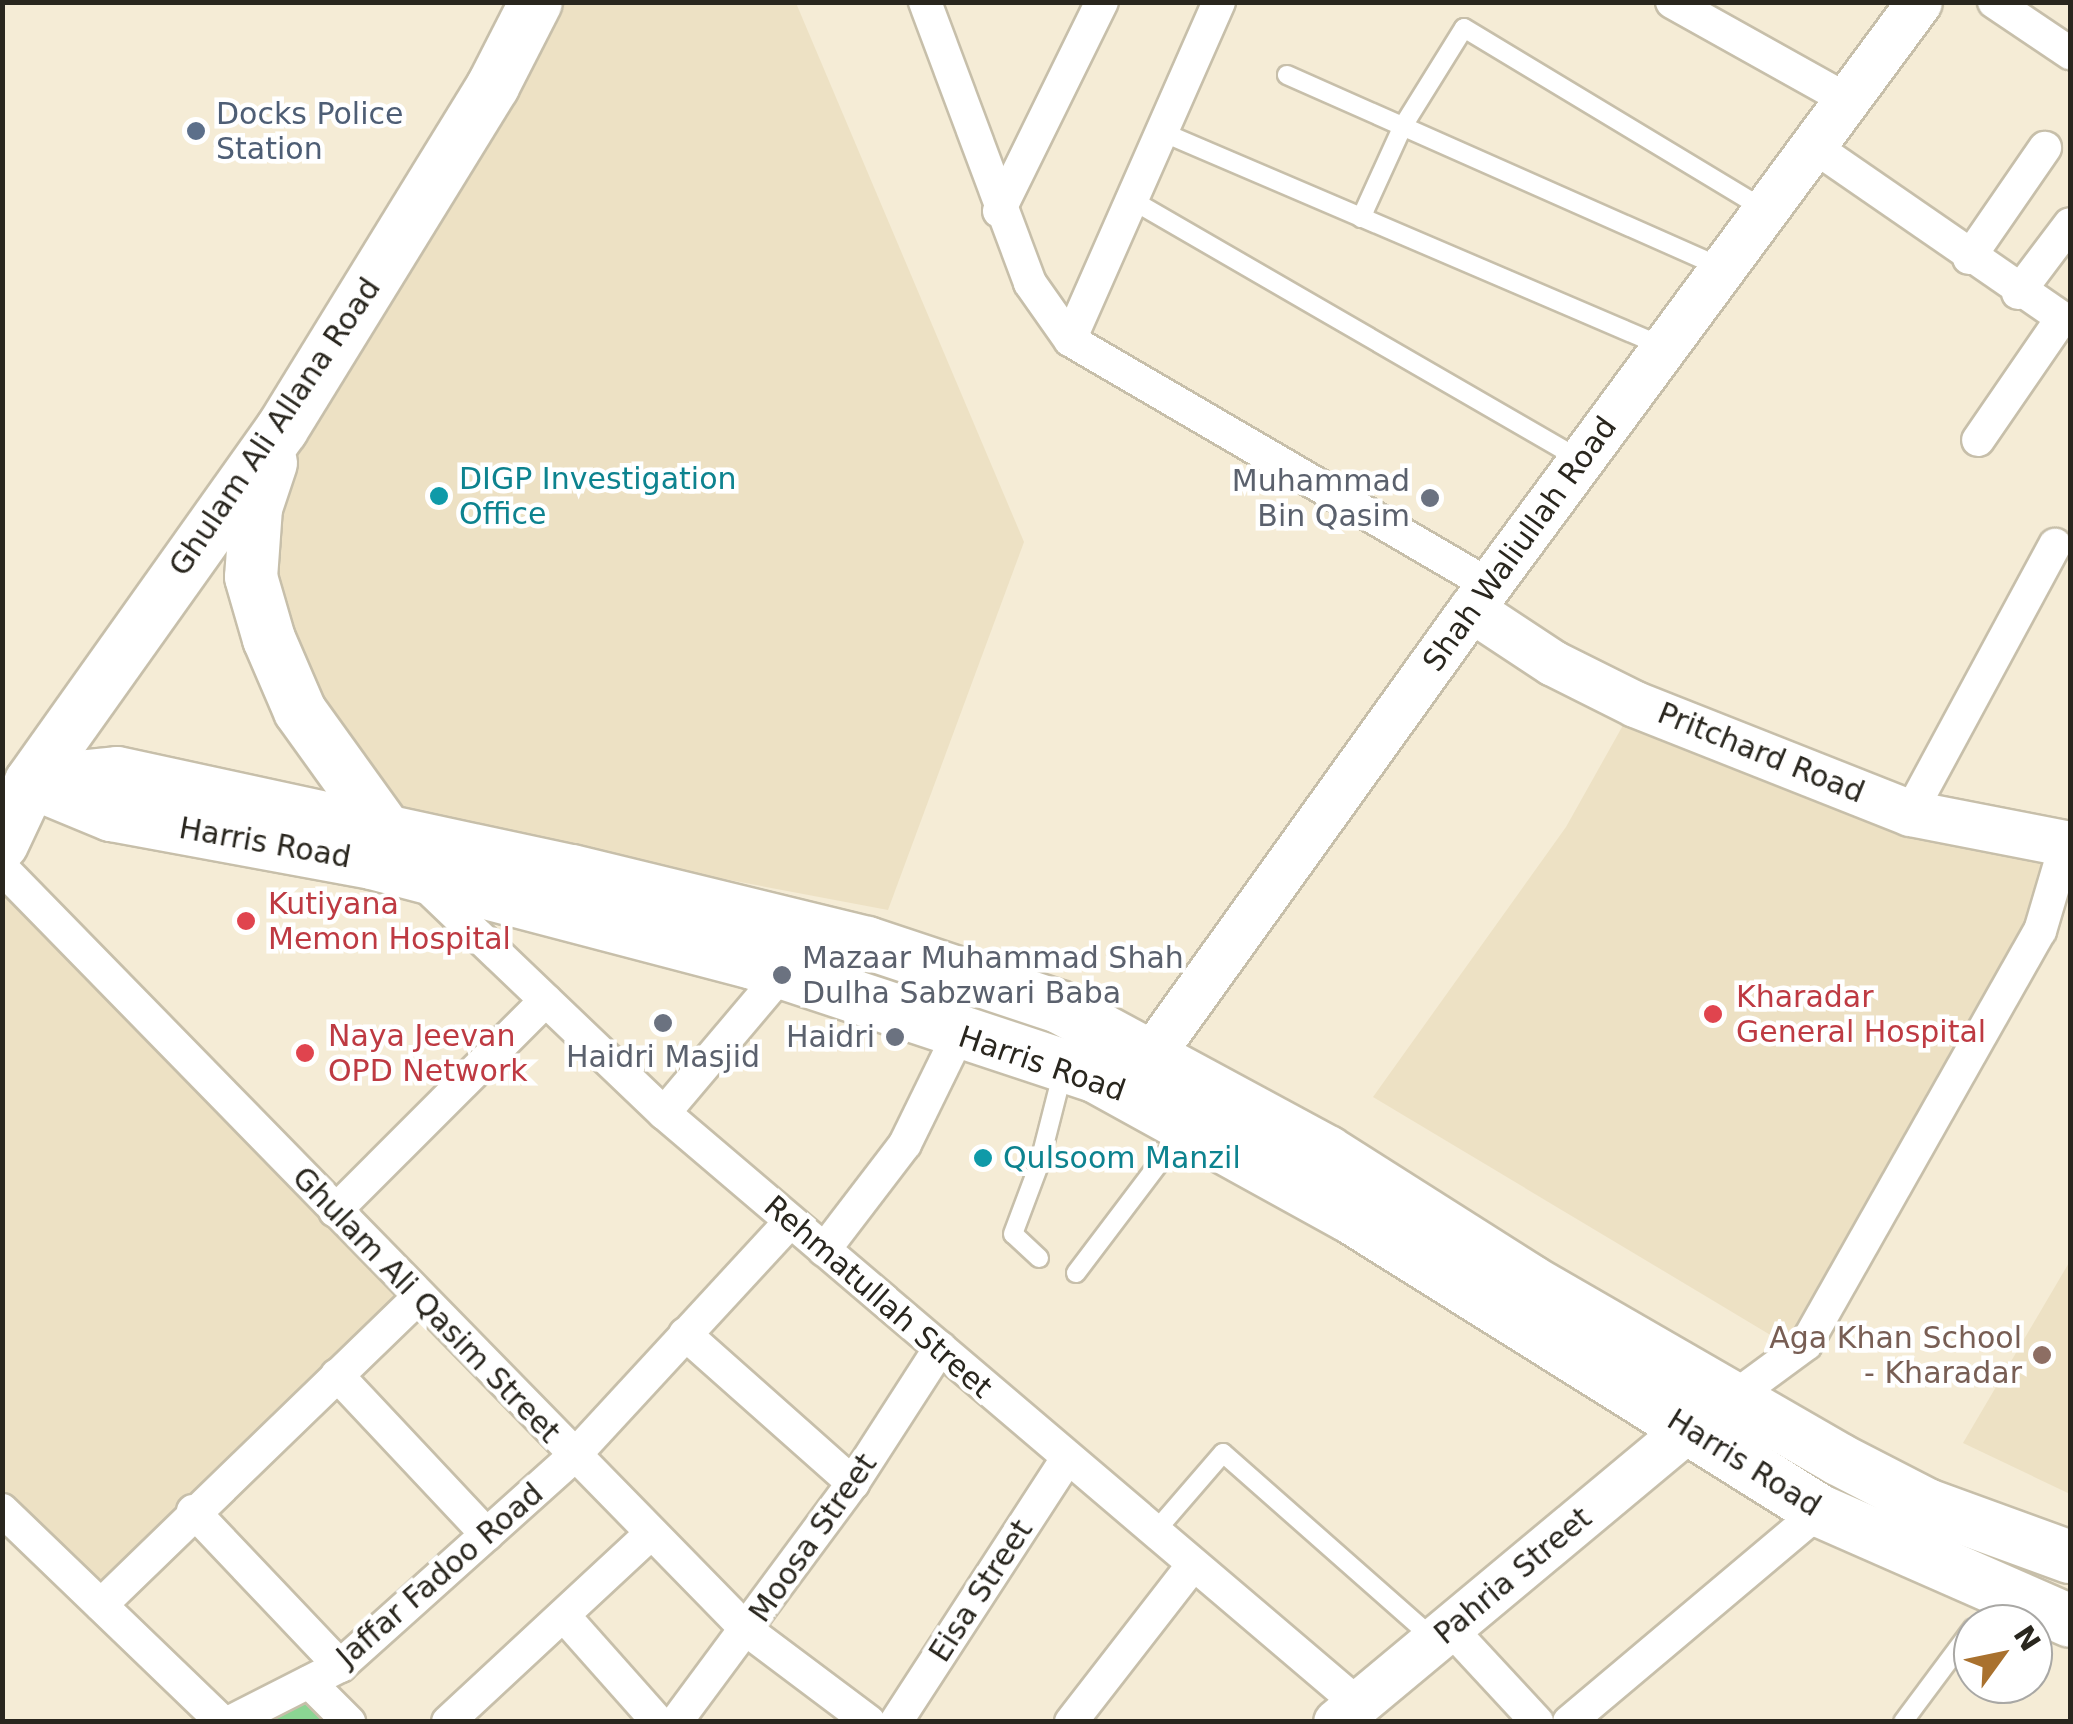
<!DOCTYPE html>
<html>
<head>
<meta charset="utf-8">
<style>
  body { margin:0 }
  #map { position:relative; width:2073px; height:1724px; overflow:hidden; background:#f5ecd6; font-family:"DejaVu Sans",sans-serif }
  div>[style] { position:absolute }
  .built>* { inset:0; background:#ede1c4 }
  .green>* { inset:0; background:#8bd593 }
  .roads { filter:drop-shadow(2px 0 #c7bfaa) drop-shadow(-2px 0 #c7bfaa) drop-shadow(0 2px #c7bfaa) drop-shadow(0 -2px #c7bfaa) }
  .lane>* { height:18px; margin:-9px; padding:0 9px; transform-origin:9px; border-radius:9px; background:#fff }
  .street>* { height:32px; margin:-16px; padding:0 16px; transform-origin:16px; border-radius:16px; background:#fff }
  .secondary>* { height:45px; margin:-22.5px; padding:0 22.5px; transform-origin:22.5px; border-radius:22.5px; background:#fff }
  .primary>* { height:52px; margin:-26px; padding:0 26px; transform-origin:26px; border-radius:26px; background:#fff }
  .dots>* { width:28px; height:28px; translate:-50% -50%; box-sizing:border-box; border:5px solid #fff; border-radius:50% }
  span { translate:-50% -50%; white-space:nowrap; text-align:center; line-height:1.15; -webkit-text-stroke:9px #fff; paint-order:stroke }
  .service-label { font-size:30px; color:#4e5e75 }
  .left { translate:0 -50%; text-align:left }
  .street-label { font-size:30px; color:#29261e }
  .culture-label { font-size:30px; color:#0d838f }
  .worship-label { font-size:30px; color:#5b616d }
  .right { translate:-100% -50%; text-align:right }
  .health-label { font-size:30px; color:#be3a42 }
  .education-label { font-size:30px; color:#785e54 }
  .frame { position:absolute; inset:0; border:5px solid #29261e; pointer-events:none }
  .north { position:absolute; left:1953px; top:1604px; width:100px; height:100px; box-sizing:border-box; background:#fff; border:2px solid #a9a8a5; border-radius:50%; rotate:57deg; font-size:28px; font-weight:700; line-height:40px; text-align:center; color:#29261e }
  .north::after { content:''; display:block; margin:auto; width:35px; height:45px; background:#a9712e; clip-path:polygon(50% 0,100% 100%,50% 72%,0 100%) }
</style>
</head>
<body>
<div id="map">
  <div class="built">
    <div style="clip-path:polygon(536px 3px,796px 3px,1024px 542px,888px 910px,391px 816px,300px 711px,256px 508px)"></div>
    <div style="clip-path:polygon(1631px 711px,2066px 843px,2040px 931px,1799px 1352px,1373px 1097px,1566px 827px)"></div>
    <div style="clip-path:polygon(2px 868px,419px 1297px,98px 1602px,3px 1509px)"></div>
    <div style="clip-path:polygon(2070px 1261px,2070px 1494px,1963px 1443px)"></div>
  </div>
  <div class="green">
    <div style="clip-path:polygon(320px 1677px,361px 1722px,230px 1722px)"></div>
  </div>
  <div class="roads">
    <div class="lane">
      <div style="left:1287px;top:75px;width:474px;rotate:23.9deg"></div>
      <div style="left:1162px;top:132px;width:544px;rotate:23.17deg"></div>
      <div style="left:1132px;top:200px;width:519px;rotate:30.07deg"></div>
      <div style="left:1361px;top:218px;width:101px;rotate:-65.5deg"></div>
      <div style="left:1403px;top:126px;width:115px;rotate:-58.1deg"></div>
      <div style="left:1464px;top:28px;width:353px;rotate:31.1deg"></div>
      <div style="left:1039px;top:1258px;width:35px;rotate:-137deg"></div>
      <div style="left:1013px;top:1234px;width:74px;rotate:-69.4deg"></div>
      <div style="left:1039px;top:1165px;width:97px;rotate:-75.7deg"></div>
      <div style="left:1076px;top:1273px;width:179px;rotate:-52.9deg"></div>
      <div style="left:1153px;top:1534px;width:107px;rotate:-49.2deg"></div>
      <div style="left:1223px;top:1453px;width:283px;rotate:41.4deg"></div>
      <div style="left:1903px;top:1722px;width:117px;rotate:-53.3deg"></div>
    </div>
    <div class="street">
      <div style="left:925px;top:2px;width:300px;rotate:69.5deg"></div>
      <div style="left:1030px;top:283px;width:70px;rotate:54.9deg"></div>
      <div style="left:1219px;top:2px;width:369px;rotate:113.8deg"></div>
      <div style="left:1070px;top:340px;width:485px;rotate:30.3deg"></div>
      <div style="left:1672px;top:2px;width:201px;rotate:29.2deg"></div>
      <div style="left:1994px;top:2px;width:92px;rotate:33.9deg"></div>
      <div style="left:1813px;top:146px;width:303px;rotate:34.6deg"></div>
      <div style="left:2062px;top:318px;width:148px;rotate:124.5deg"></div>
      <div style="left:999px;top:211px;width:233px;rotate:-63.8deg"></div>
      <div style="left:1969px;top:258px;width:134px;rotate:-55.4deg"></div>
      <div style="left:2018px;top:293px;width:86px;rotate:-53deg"></div>
      <div style="left:1910px;top:813px;width:305px;rotate:-61.6deg"></div>
      <div style="left:2px;top:868px;width:1067px;rotate:45.65deg"></div>
      <div style="left:748px;top:1631px;width:151px;rotate:36.9deg"></div>
      <div style="left:422px;top:882px;width:335px;rotate:43.7deg"></div>
      <div style="left:664px;top:1113px;width:910px;rotate:40.41deg"></div>
      <div style="left:664px;top:1113px;width:185px;rotate:-49.8deg"></div>
      <div style="left:335px;top:1211px;width:298px;rotate:-45deg"></div>
      <div style="left:824px;top:1250px;width:133px;rotate:-52.6deg"></div>
      <div style="left:905px;top:1144px;width:120px;rotate:-63.9deg"></div>
      <div style="left:685px;top:1334px;width:225px;rotate:41.6deg"></div>
      <div style="left:337px;top:1375px;width:219px;rotate:46.8deg"></div>
      <div style="left:1722px;top:1406px;width:104px;rotate:-36.4deg"></div>
      <div style="left:1806px;top:1344px;width:475px;rotate:-60.5deg"></div>
      <div style="left:2040px;top:931px;width:92px;rotate:-73.5deg"></div>
      <div style="left:2px;top:1510px;width:306px;rotate:43.9deg"></div>
      <div style="left:193px;top:1511px;width:214px;rotate:46.5deg"></div>
      <div style="left:101px;top:1605px;width:443px;rotate:-44.1deg"></div>
      <div style="left:564px;top:1616px;width:142px;rotate:48.4deg"></div>
      <div style="left:1451px;top:1629px;width:127px;rotate:47.2deg"></div>
      <div style="left:309px;top:1682px;width:57px;rotate:45deg"></div>
      <div style="left:230px;top:1722px;width:123px;rotate:-27deg"></div>
      <div style="left:340px;top:1666px;width:313px;rotate:-41.9deg"></div>
      <div style="left:573px;top:1457px;width:320px;rotate:-47.3deg"></div>
      <div style="left:448px;top:1722px;width:276px;rotate:-42.9deg"></div>
      <div style="left:676px;top:1722px;width:297px;rotate:-53.5deg"></div>
      <div style="left:853px;top:1483px;width:161px;rotate:-57.2deg"></div>
      <div style="left:896px;top:1722px;width:312px;rotate:-57deg"></div>
      <div style="left:1071px;top:1722px;width:197px;rotate:-52.2deg"></div>
      <div style="left:1569px;top:1722px;width:328px;rotate:-40.1deg"></div>
    </div>
    <div class="secondary">
      <div style="left:1471px;top:609px;width:98px;rotate:33.4deg"></div>
      <div style="left:1553px;top:663px;width:92px;rotate:26.6deg"></div>
      <div style="left:1635px;top:704px;width:296px;rotate:21.6deg"></div>
      <div style="left:1910px;top:813px;width:163px;rotate:11deg"></div>
      <div style="left:1131px;top:1083px;width:583px;rotate:-54.35deg"></div>
      <div style="left:1471px;top:609px;width:754px;rotate:-53.57deg"></div>
      <div style="left:1336px;top:1722px;width:458px;rotate:-39.8deg"></div>
    </div>
    <div class="primary">
      <div style="left:271px;top:463px;width:47px;rotate:108.4deg"></div>
      <div style="left:256px;top:508px;width:69px;rotate:94.1deg"></div>
      <div style="left:251px;top:577px;width:65px;rotate:73.8deg"></div>
      <div style="left:269px;top:639px;width:78px;rotate:66.7deg"></div>
      <div style="left:300px;top:711px;width:149px;rotate:54.3deg"></div>
      <div style="left:37px;top:781px;width:80px;rotate:-5.7deg"></div>
      <div style="left:117px;top:773px;width:465px;rotate:12.2deg"></div>
      <div style="left:572px;top:871px;width:304px;rotate:13.7deg"></div>
      <div style="left:867px;top:943px;width:202px;rotate:18.4deg"></div>
      <div style="left:1059px;top:1007px;width:305px;rotate:28.4deg"></div>
      <div style="left:1327px;top:1152px;width:241px;rotate:32.4deg"></div>
      <div style="left:1530px;top:1281px;width:356px;rotate:30deg"></div>
      <div style="left:1838px;top:1459px;width:100px;rotate:27.3deg"></div>
      <div style="left:1927px;top:1505px;width:152px;rotate:20deg"></div>
      <div style="left:31px;top:782px;width:87px;rotate:22.4deg"></div>
      <div style="left:111px;top:815px;width:265px;rotate:10.4deg"></div>
      <div style="left:372px;top:863px;width:394px;rotate:14.7deg"></div>
      <div style="left:753px;top:963px;width:360px;rotate:18.3deg"></div>
      <div style="left:1095px;top:1076px;width:290px;rotate:28.9deg"></div>
      <div style="left:1349px;top:1216px;width:556px;rotate:32.06deg"></div>
      <div style="left:1820px;top:1511px;width:273px;rotate:23.7deg"></div>
      <div style="left:2px;top:844px;width:68px;rotate:-64.9deg"></div>
      <div style="left:31px;top:782px;width:433px;rotate:-54.6deg"></div>
      <div style="left:282px;top:429px;width:403px;rotate:-58.4deg"></div>
      <div style="left:493px;top:86px;width:94px;rotate:-62.9deg"></div>
    </div>
  </div>
  <div class="dots">
    <div style="left:196px;top:131px;background:#5c6f8a"></div>
    <div style="left:439px;top:496px;background:#0f9aa8"></div>
    <div style="left:1430px;top:498px;background:#6b7280"></div>
    <div style="left:246px;top:921px;background:#e0444e"></div>
    <div style="left:782px;top:975px;background:#6b7280"></div>
    <div style="left:1713px;top:1014px;background:#e0444e"></div>
    <div style="left:663px;top:1023px;background:#6b7280"></div>
    <div style="left:895px;top:1037px;background:#6b7280"></div>
    <div style="left:305px;top:1053px;background:#e0444e"></div>
    <div style="left:983px;top:1158px;background:#0f9aa8"></div>
    <div style="left:2042px;top:1355px;background:#8d6e63"></div>
  </div>
  <div class="service-label">
    <span class="left" style="left:216px;top:131px">Docks Police<br>Station</span>
  </div>
  <div class="street-label">
    <span style="left:275px;top:427px;rotate:-56deg">Ghulam Ali Allana Road</span>
    <span style="left:1520px;top:544px;rotate:-54deg">Shah Waliullah Road</span>
    <span style="left:1761px;top:753px;rotate:22deg">Pritchard Road</span>
    <span style="left:265px;top:843px;rotate:10deg">Harris Road</span>
    <span style="left:1042px;top:1064px;rotate:19deg">Harris Road</span>
    <span style="left:878px;top:1297px;rotate:41deg">Rehmatullah Street</span>
    <span style="left:426px;top:1305px;rotate:46deg">Ghulam Ali Qasim Street</span>
    <span style="left:1744px;top:1463px;rotate:32deg">Harris Road</span>
    <span style="left:813px;top:1538px;rotate:-55deg">Moosa Street</span>
    <span style="left:440px;top:1575px;rotate:-41deg">Jaffar Fadoo Road</span>
    <span style="left:1513px;top:1576px;rotate:-40deg">Pahria Street</span>
    <span style="left:981px;top:1591px;rotate:-57deg">Eisa Street</span>
  </div>
  <div class="culture-label">
    <span class="left" style="left:459px;top:496px">DIGP Investigation<br>Office</span>
    <span class="left" style="left:1003px;top:1158px">Qulsoom Manzil</span>
  </div>
  <div class="worship-label">
    <span class="right" style="left:1410px;top:498px">Muhammad<br>Bin Qasim</span>
    <span class="left" style="left:802px;top:975px">Mazaar Muhammad Shah<br>Dulha Sabzwari Baba</span>
    <span class="right" style="left:875px;top:1037px">Haidri</span>
    <span style="left:663px;top:1057px">Haidri Masjid</span>
  </div>
  <div class="health-label">
    <span class="left" style="left:268px;top:921px">Kutiyana<br>Memon Hospital</span>
    <span class="left" style="left:1736px;top:1014px">Kharadar<br>General Hospital</span>
    <span class="left" style="left:328px;top:1053px">Naya Jeevan<br>OPD Network</span>
  </div>
  <div class="education-label">
    <span class="right" style="left:2022px;top:1355px">Aga Khan School<br>- Kharadar</span>
  </div>
  <div class="frame"></div>
  <div class="north">N</div>
</div>
</body>
</html>
